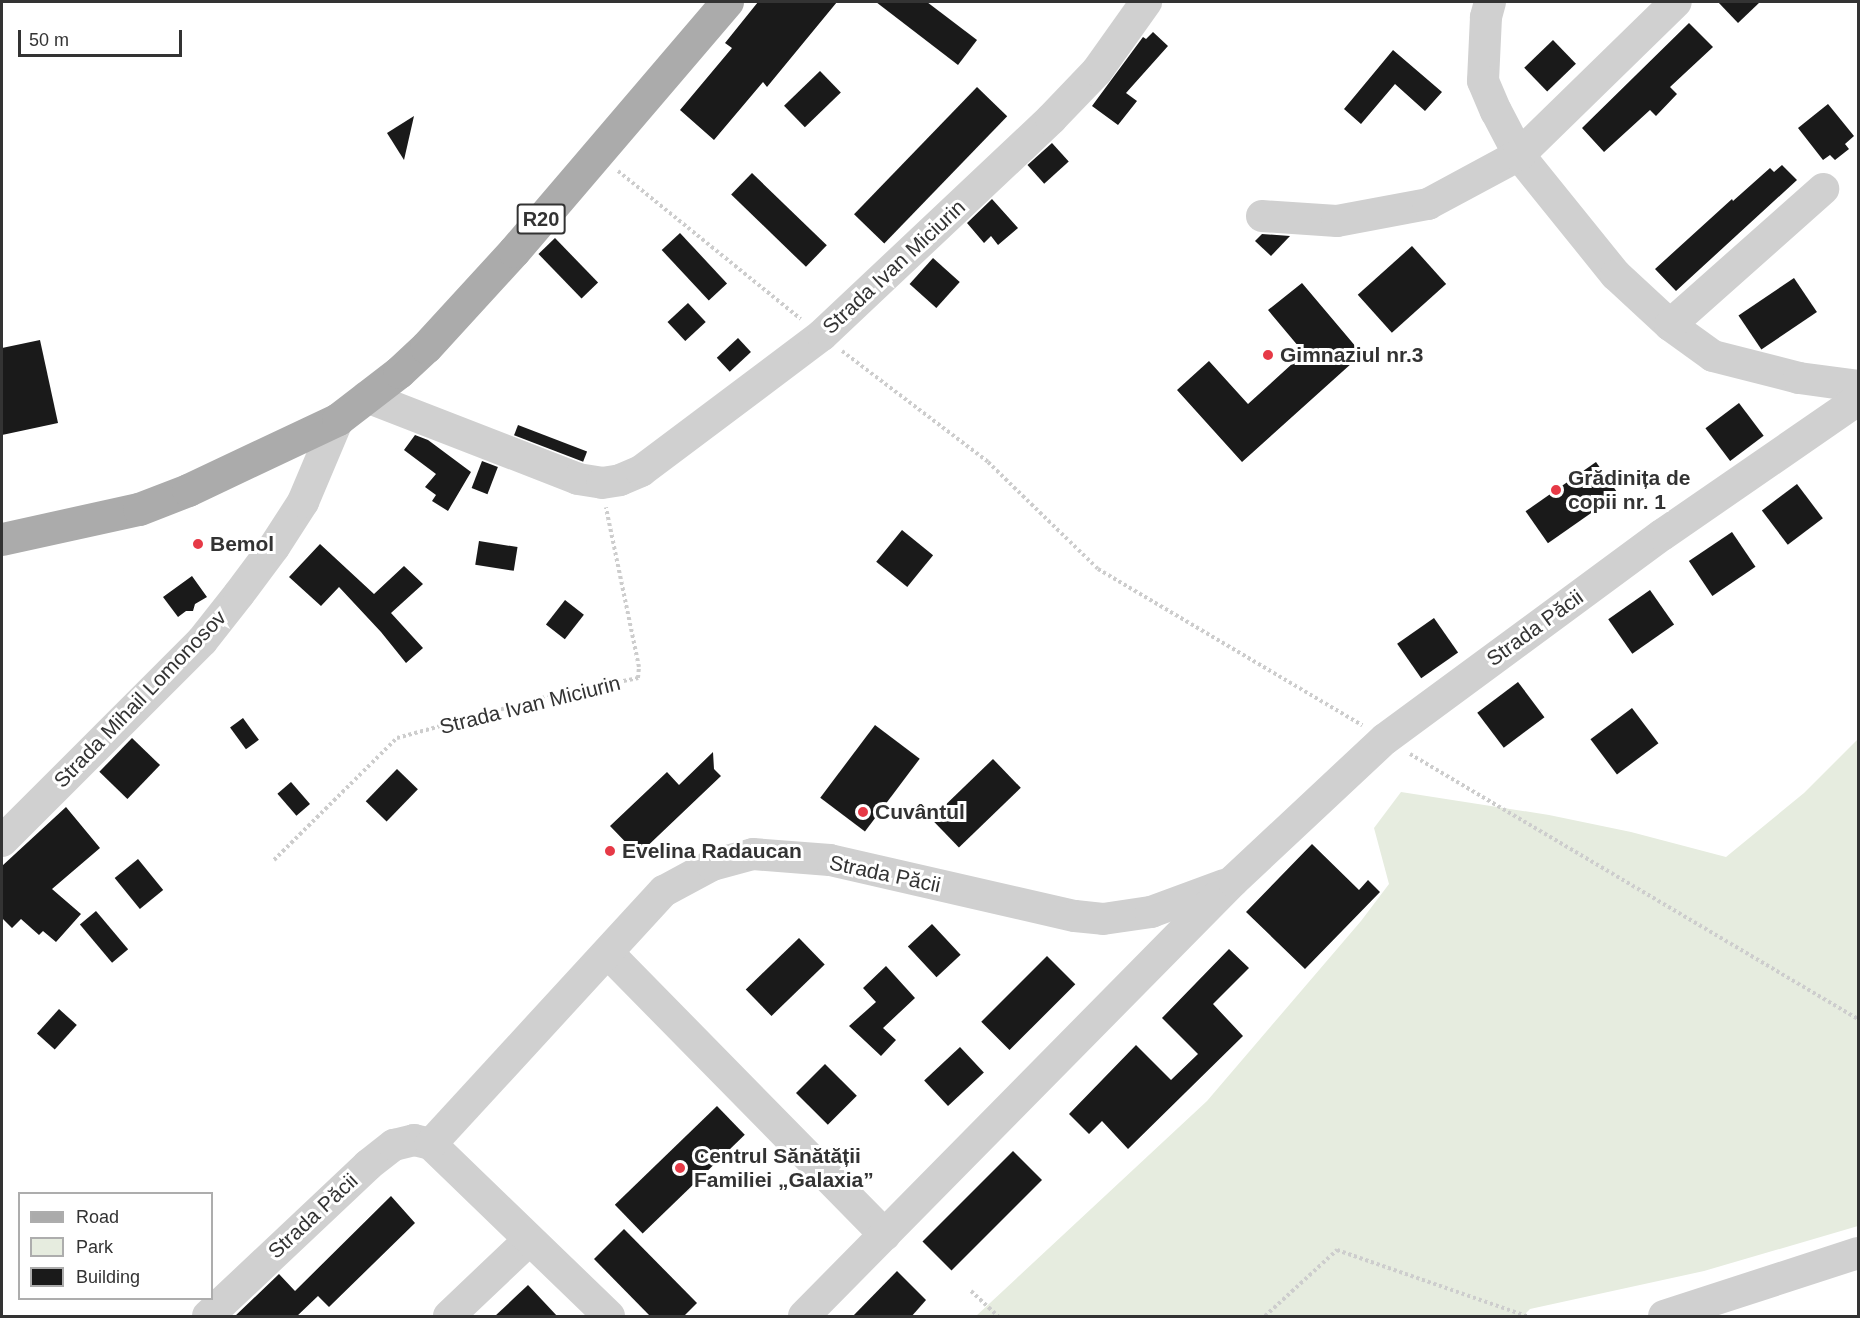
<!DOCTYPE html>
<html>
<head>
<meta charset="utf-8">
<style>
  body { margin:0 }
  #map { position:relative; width:1860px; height:1318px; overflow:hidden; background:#fff; font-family:Arial,sans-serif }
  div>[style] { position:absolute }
  .green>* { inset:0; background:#e6ecdf }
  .building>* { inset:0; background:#1a1a1a; transform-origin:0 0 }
  .path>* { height:4px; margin-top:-2px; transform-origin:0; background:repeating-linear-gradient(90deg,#cdcdcd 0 3px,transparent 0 6px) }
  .minor>* { height:32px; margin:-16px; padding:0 16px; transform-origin:16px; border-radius:16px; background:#d0d0d0 }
  .major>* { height:33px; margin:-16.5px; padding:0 16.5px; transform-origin:16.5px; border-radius:16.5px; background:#ababab }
  .dots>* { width:16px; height:16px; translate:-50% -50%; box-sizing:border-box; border:3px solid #fff; border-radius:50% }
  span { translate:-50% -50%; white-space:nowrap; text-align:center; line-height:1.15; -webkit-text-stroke:6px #fff; paint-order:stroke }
  .shield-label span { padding:2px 4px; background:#fff; border:2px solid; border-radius:4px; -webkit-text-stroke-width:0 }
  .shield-label { font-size:20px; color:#333; font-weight:700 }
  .street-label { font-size:21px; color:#333 }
  .poi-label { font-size:21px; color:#333; font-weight:700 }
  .left { translate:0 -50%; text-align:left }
  .frame { position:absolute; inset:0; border:3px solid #333; pointer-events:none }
  .legend { position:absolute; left:18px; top:1192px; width:195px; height:108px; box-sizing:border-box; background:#fff; border:2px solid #adadad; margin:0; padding:8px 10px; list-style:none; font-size:18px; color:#333 }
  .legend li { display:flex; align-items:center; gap:12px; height:30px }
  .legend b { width:30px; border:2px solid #adadad }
  .scale { position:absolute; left:18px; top:30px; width:164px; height:27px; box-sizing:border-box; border:3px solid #333; border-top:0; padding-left:8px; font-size:18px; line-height:21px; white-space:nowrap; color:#333; -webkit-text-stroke:4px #fff; paint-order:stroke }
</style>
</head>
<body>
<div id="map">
  <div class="green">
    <div style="clip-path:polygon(1858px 739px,1858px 1226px,1704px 1271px,1530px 1309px,1523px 1316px,976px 1316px,1207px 1101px,1361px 921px,1389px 884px,1374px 828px,1401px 792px,1549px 815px,1631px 832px,1726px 857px,1804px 793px)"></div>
  </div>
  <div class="building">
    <div style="clip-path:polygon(758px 2px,837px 2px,767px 87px,763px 82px,714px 140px,680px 110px,732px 48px,725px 43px)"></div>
    <div style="clip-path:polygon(876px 2px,927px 2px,977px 40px,958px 65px)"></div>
    <div style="clip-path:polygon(1718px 2px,1760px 2px,1738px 23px)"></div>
    <div style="clip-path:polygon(1689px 23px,1713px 47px,1670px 87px,1677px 94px,1656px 116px,1650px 110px,1604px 152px,1582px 128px)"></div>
    <div style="clip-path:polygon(1153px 32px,1168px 46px,1126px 93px,1137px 101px,1118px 125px,1092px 106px,1143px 37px,1146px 39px)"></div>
    <div style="left:1553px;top:40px;width:33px;height:40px;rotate:46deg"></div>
    <div style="clip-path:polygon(1393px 50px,1442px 92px,1425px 111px,1395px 84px,1361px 124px,1344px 109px)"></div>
    <div style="left:820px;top:71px;width:30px;height:50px;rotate:46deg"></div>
    <div style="left:977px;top:87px;width:42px;height:177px;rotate:44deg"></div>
    <div style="clip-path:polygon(1828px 104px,1854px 136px,1845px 144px,1849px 149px,1835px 160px,1830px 155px,1823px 160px,1798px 128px)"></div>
    <div style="clip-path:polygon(414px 116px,404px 160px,387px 133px)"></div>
    <div style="left:1052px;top:143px;width:25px;height:33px;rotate:48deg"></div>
    <div style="clip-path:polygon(1782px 165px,1797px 180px,1676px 291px,1655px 269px,1732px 199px,1733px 201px,1770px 168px,1774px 172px)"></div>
    <div style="left:752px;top:173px;width:104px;height:30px;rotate:44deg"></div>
    <div style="clip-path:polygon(992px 199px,1018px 228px,998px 245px,991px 236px,984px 243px,967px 223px)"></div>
    <div style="left:680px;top:233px;width:69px;height:25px;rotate:47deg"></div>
    <div style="clip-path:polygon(1262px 234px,1290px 236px,1271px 256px,1255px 241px)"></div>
    <div style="left:555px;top:238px;width:62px;height:23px;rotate:46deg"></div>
    <div style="left:1412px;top:246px;width:51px;height:73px;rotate:48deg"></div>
    <div style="left:933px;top:258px;width:36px;height:35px;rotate:42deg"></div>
    <div style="left:1794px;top:278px;width:41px;height:67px;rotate:56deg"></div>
    <div style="clip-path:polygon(1302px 283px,1362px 354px,1242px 462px,1177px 390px,1209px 361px,1248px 404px,1304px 353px,1268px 310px)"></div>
    <div style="left:688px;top:303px;width:26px;height:28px;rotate:47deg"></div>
    <div style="left:738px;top:338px;width:19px;height:29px;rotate:47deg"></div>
    <div style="clip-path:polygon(40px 340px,58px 423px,2px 435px,2px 348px)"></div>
    <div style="left:1739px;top:403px;width:41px;height:42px;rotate:53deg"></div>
    <div style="left:518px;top:425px;width:74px;height:11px;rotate:21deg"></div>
    <div style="clip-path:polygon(415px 435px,428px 440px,471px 472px,448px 511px,432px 501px,436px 495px,425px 487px,436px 474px,404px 450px)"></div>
    <div style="left:482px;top:461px;width:17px;height:29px;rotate:21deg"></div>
    <div style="left:1596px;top:462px;width:39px;height:86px;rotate:55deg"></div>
    <div style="left:1797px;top:484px;width:43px;height:44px;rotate:53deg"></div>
    <div style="left:902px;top:530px;width:40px;height:41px;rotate:39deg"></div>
    <div style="left:1732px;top:532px;width:42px;height:52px;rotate:56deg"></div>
    <div style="left:479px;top:541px;width:39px;height:24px;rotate:9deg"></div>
    <div style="clip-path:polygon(320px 544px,374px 594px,404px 566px,423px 584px,391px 613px,423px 648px,406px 663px,381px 632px,339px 587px,321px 606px,289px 577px)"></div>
    <div style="clip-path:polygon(192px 576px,207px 597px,195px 604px,193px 611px,186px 611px,178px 617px,163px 597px)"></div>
    <div style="left:1650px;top:590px;width:42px;height:51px;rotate:55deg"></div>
    <div style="left:565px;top:600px;width:24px;height:31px;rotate:38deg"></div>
    <div style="left:1434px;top:618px;width:42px;height:45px;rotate:55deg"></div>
    <div style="left:1518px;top:682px;width:44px;height:51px;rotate:53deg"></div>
    <div style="left:1632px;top:708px;width:44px;height:52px;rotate:53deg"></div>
    <div style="left:243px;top:718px;width:27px;height:16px;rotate:54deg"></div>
    <div style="left:875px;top:725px;width:56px;height:91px;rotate:37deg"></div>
    <div style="left:132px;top:738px;width:39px;height:47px;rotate:44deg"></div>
    <div style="clip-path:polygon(713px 752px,714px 769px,721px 776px,638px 855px,610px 826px,667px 772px,679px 785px)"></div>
    <div style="left:993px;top:759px;width:40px;height:86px;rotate:46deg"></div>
    <div style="left:397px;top:769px;width:29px;height:45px;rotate:44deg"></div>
    <div style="left:291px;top:782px;width:29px;height:18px;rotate:49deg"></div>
    <div style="clip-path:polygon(66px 807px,100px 848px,52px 889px,81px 914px,56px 942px,43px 931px,39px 935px,21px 919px,12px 928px,2px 918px,2px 866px)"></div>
    <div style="clip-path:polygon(1312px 844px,1359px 890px,1368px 880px,1380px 892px,1305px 969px,1246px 912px)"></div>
    <div style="left:138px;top:859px;width:40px;height:30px;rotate:51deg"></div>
    <div style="left:96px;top:911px;width:50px;height:21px;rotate:50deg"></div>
    <div style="left:932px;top:924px;width:42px;height:33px;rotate:47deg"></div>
    <div style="left:799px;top:938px;width:37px;height:74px;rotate:46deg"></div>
    <div style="clip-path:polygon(1229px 949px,1249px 968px,1213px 1004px,1243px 1036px,1128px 1149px,1102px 1121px,1089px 1134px,1069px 1114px,1136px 1045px,1171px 1080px,1198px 1054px,1162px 1018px)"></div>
    <div style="left:1047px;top:956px;width:40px;height:93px;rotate:45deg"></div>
    <div style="clip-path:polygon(886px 966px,915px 998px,883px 1028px,896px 1040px,881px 1056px,849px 1026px,876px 1002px,863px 988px)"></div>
    <div style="left:59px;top:1009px;width:24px;height:33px;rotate:42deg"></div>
    <div style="left:960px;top:1047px;width:35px;height:49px;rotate:47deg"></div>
    <div style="left:825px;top:1064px;width:45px;height:41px;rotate:45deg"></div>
    <div style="left:717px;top:1106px;width:40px;height:142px;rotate:46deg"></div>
    <div style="left:1013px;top:1151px;width:41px;height:128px;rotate:45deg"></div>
    <div style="clip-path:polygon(391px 1196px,415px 1223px,329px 1307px,318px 1296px,296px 1317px,234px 1317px,279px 1274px,295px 1291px)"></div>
    <div style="clip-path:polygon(624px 1229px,697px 1303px,683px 1317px,651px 1317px,594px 1259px)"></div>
    <div style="clip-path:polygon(897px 1271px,926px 1300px,911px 1317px,852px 1317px)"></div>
    <div style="clip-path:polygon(528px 1285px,558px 1317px,494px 1317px)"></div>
  </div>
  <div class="path">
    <div style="left:618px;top:171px;width:235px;rotate:39deg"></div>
    <div style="left:842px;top:351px;width:183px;rotate:37.2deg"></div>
    <div style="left:988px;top:462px;width:153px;rotate:44.2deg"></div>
    <div style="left:1098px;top:569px;width:307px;rotate:30.6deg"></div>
    <div style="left:1410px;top:754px;width:521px;rotate:30.61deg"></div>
    <div style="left:274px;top:860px;width:173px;rotate:-44.8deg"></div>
    <div style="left:397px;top:738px;width:162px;rotate:-15.4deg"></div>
    <div style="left:553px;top:695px;width:87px;rotate:-11.3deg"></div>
    <div style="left:638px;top:678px;width:11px;rotate:-85deg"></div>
    <div style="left:639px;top:667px;width:163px;rotate:-101.7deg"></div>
    <div style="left:971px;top:1291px;width:37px;rotate:43deg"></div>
    <div style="left:1265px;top:1316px;width:98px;rotate:-42.5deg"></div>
    <div style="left:1337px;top:1250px;width:201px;rotate:19.2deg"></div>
  </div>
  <div class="minor">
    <div style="left:1490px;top:2px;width:16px;rotate:105deg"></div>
    <div style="left:1486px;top:17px;width:64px;rotate:92.7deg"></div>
    <div style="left:1483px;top:81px;width:33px;rotate:67deg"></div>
    <div style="left:1496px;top:111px;width:50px;rotate:62.4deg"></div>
    <div style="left:1519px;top:155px;width:154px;rotate:51.1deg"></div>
    <div style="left:1616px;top:275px;width:74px;rotate:42.8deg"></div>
    <div style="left:1670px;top:325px;width:53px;rotate:35.8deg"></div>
    <div style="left:1713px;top:356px;width:89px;rotate:14.3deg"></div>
    <div style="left:1799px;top:378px;width:60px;rotate:7.7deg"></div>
    <div style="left:1262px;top:216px;width:75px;rotate:3.8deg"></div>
    <div style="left:1337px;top:221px;width:93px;rotate:-10.6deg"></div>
    <div style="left:1428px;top:204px;width:103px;rotate:-28.3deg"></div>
    <div style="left:1519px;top:155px;width:219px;rotate:-44.3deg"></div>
    <div style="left:1670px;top:325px;width:205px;rotate:-41.6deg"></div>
    <div style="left:367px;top:397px;width:226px;rotate:21.2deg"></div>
    <div style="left:578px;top:479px;width:24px;rotate:9deg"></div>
    <div style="left:602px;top:483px;width:18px;rotate:-9deg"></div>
    <div style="left:620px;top:480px;width:23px;rotate:-23deg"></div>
    <div style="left:641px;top:471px;width:226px;rotate:-36.9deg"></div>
    <div style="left:822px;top:335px;width:315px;rotate:-43.3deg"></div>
    <div style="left:1051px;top:119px;width:66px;rotate:-46.2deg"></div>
    <div style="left:1097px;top:71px;width:85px;rotate:-54.6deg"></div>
    <div style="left:2px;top:841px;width:283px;rotate:-45deg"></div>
    <div style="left:202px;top:641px;width:60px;rotate:-51.8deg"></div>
    <div style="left:239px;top:594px;width:59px;rotate:-53.3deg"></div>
    <div style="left:274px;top:547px;width:54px;rotate:-57.2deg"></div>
    <div style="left:303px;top:502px;width:90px;rotate:-67.1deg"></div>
    <div style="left:608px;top:953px;width:395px;rotate:45.5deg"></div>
    <div style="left:208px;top:1316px;width:220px;rotate:-43.3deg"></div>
    <div style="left:368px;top:1165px;width:33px;rotate:-38deg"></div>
    <div style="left:394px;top:1145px;width:21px;rotate:-14deg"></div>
    <div style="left:414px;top:1140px;width:17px;rotate:13deg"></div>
    <div style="left:449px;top:1316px;width:110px;rotate:-43.5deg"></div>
    <div style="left:609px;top:1316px;width:248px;rotate:-136deg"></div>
    <div style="left:431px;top:1144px;width:344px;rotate:-47.4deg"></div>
    <div style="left:664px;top:891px;width:55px;rotate:-28.4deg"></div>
    <div style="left:712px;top:865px;width:42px;rotate:-15deg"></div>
    <div style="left:753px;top:854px;width:77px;rotate:4.5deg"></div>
    <div style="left:830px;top:860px;width:251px;rotate:12.9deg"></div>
    <div style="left:1075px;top:916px;width:28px;rotate:6deg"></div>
    <div style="left:1103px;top:919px;width:49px;rotate:-8.3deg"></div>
    <div style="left:1151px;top:912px;width:78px;rotate:-20.3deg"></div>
    <div style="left:804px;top:1316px;width:611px;rotate:-45.4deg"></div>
    <div style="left:1233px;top:881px;width:208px;rotate:-43.1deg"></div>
    <div style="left:1385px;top:739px;width:344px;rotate:-36.4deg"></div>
    <div style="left:1662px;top:535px;width:238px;rotate:-34.6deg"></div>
    <div style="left:1664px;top:1316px;width:204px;rotate:-18deg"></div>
  </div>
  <div class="major">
    <div style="left:2px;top:539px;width:140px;rotate:-12.4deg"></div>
    <div style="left:139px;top:509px;width:53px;rotate:-21.2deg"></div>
    <div style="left:188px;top:490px;width:166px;rotate:-25.3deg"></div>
    <div style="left:338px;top:419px;width:77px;rotate:-37.6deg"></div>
    <div style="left:399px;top:372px;width:37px;rotate:-43deg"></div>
    <div style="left:426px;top:347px;width:130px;rotate:-47.5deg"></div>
    <div style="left:514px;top:251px;width:328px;rotate:-49.5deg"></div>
  </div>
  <div class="dots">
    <div style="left:1268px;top:355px;background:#e63946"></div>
    <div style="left:1556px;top:490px;background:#e63946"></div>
    <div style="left:198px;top:544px;background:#e63946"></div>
    <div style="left:863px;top:812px;background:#e63946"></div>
    <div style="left:610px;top:851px;background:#e63946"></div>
    <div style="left:680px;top:1168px;background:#e63946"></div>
  </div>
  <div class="shield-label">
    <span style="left:541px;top:219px">R20</span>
  </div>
  <div class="street-label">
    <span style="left:894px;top:267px;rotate:-43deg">Strada Ivan Miciurin</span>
    <span style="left:1535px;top:628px;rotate:-36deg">Strada Păcii</span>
    <span style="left:140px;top:699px;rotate:-46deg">Strada Mihail Lomonosov</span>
    <span style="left:530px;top:705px;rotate:-14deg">Strada Ivan Miciurin</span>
    <span style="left:885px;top:874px;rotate:12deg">Strada Păcii</span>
    <span style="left:313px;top:1216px;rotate:-43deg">Strada Păcii</span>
  </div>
  <div class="poi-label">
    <span class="left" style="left:1280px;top:355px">Gimnaziul nr.3</span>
    <span class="left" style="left:1568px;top:490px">Grădinița de<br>copii nr. 1</span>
    <span class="left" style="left:210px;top:544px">Bemol</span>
    <span class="left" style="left:875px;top:812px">Cuvântul</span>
    <span class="left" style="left:622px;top:851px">Evelina Radaucan</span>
    <span class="left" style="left:694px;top:1168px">Centrul Sănătății<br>Familiei „Galaxia”</span>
  </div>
  <div class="frame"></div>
  <ul class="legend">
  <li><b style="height:8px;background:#ababab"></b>Road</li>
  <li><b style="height:16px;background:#e6ecdf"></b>Park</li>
  <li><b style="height:16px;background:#1a1a1a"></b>Building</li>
  </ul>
  <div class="scale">50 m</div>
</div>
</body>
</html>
